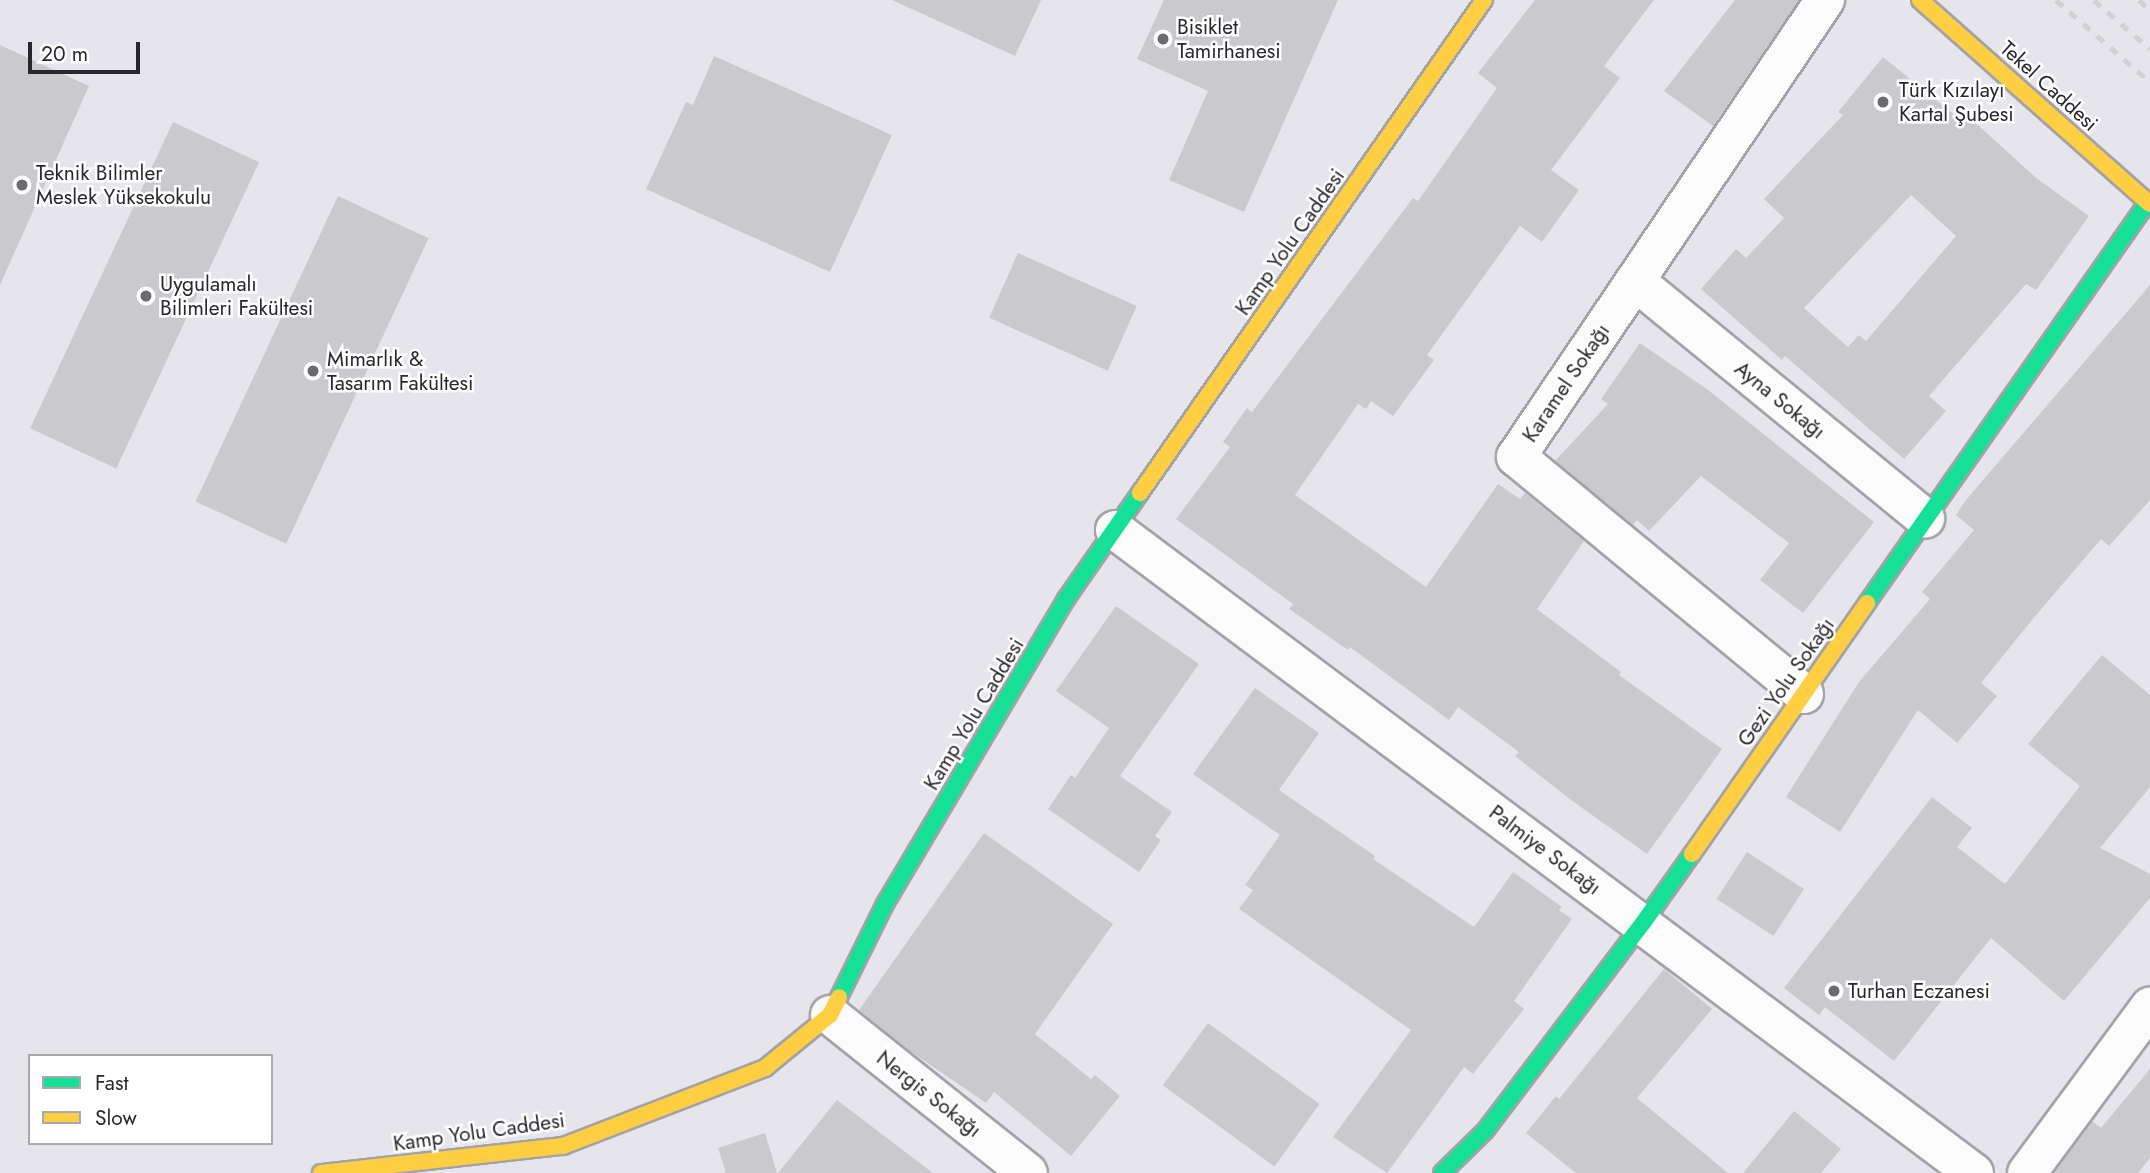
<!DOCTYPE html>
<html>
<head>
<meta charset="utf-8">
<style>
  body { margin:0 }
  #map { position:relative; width:2150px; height:1173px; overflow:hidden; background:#e5e5eb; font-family:Jost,sans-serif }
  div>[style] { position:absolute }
  .building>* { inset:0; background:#cacace; transform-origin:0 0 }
  .roads { filter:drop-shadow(2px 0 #a2a2a7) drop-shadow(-2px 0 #a2a2a7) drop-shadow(0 2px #a2a2a7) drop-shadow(0 -2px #a2a2a7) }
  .street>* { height:38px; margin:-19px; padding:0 19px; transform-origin:19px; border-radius:19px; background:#fbfbfc }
  .fast>* { height:16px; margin:-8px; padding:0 8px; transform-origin:8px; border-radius:8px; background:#16e098 }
  .slow>* { height:16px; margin:-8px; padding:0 8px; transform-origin:8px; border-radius:8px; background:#ffcf43 }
  .rail>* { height:5px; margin-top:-2.5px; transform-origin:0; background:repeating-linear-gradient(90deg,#d1d1d4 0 9px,transparent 0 18px) }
  .dots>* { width:19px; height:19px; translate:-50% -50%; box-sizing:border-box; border:4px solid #fff; border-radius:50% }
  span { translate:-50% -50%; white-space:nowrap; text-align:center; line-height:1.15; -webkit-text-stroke:5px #fff; paint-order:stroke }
  .poi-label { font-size:21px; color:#28272c }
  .left { translate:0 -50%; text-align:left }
  .street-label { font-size:21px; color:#28272c }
  .legend { position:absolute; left:28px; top:1054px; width:245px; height:91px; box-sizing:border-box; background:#fff; border:2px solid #a9a9ab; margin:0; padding:9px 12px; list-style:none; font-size:21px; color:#28272c }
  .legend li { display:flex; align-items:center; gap:14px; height:35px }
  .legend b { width:35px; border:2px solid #a9a9ab }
  .scale { position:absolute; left:28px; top:42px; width:112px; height:32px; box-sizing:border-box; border:4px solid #28272c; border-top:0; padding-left:9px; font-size:21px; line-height:24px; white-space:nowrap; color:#28272c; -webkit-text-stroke:5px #fff; paint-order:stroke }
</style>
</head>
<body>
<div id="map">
  <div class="building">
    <div style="clip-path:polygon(892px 0,1041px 0,1015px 56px)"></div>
    <div style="clip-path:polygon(1164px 0,1338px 0,1244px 212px,1169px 180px,1208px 91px,1137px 59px)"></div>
    <div style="clip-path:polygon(1535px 0,1654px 0,1604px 66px,1620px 78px,1551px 170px,1579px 190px,1542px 242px,1520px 226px,1427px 355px,1434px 360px,1393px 416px,1371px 401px,1366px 409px,1358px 404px,1295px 495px,1426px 587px,1498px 484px,1520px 499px,1525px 493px,1584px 541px,1537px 609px,1621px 672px,1619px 675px,1722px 749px,1647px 854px,1571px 800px,1515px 756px,1519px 752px,1458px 707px,1449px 720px,1350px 647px,1348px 650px,1289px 609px,1293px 604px,1176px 519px,1230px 447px,1223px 442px,1247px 408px,1252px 412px,1413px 198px,1418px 201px,1497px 88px,1478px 73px)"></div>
    <div style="clip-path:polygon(1735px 0,1799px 0,1713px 126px,1664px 91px)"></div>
    <div style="clip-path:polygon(0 45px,89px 86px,0 285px)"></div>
    <div style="clip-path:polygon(714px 56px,892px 135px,830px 272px,646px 189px,686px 102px,693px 105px)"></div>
    <div style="clip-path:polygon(evenodd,1883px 57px,1963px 122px,1968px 116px,2035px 177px,2089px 216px,2036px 290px,2026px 284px,1929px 396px,1946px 411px,1904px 459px,1785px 356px,1782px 360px,1701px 289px,1736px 249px,1746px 258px,1784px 218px,1764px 199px,1843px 115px,1838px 112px,1883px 57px,1911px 195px,1956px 236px,1866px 341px,1859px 335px,1848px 347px,1804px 308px,1911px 195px)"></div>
    <div style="left:173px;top:122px;width:95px;height:338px;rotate:25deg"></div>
    <div style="left:338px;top:196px;width:100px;height:337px;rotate:25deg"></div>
    <div style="left:1018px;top:253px;width:130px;height:71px;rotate:24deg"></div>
    <div style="clip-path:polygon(2150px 285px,2150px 500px,2109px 546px,2101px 539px,2032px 620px,1981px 683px,1997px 696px,1957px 743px,1918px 710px,1840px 832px,1786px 797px,1859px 682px,1930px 599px,1922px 592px,1974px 530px,1956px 515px,1966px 500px)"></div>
    <div style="clip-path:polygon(1640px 343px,1708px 390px,1874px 522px,1803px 613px,1760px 580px,1789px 543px,1701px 476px,1649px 531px,1637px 520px,1633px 525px,1555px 461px,1608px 404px,1601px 399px)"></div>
    <div style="clip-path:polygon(1116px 606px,1199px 664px,1120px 776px,1172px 812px,1155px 836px,1161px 840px,1139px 872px,1048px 809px,1071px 775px,1075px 778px,1109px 728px,1056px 691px)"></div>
    <div style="clip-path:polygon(2102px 655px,2150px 695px,2150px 787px,2100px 848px,2150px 874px,2150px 898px,2064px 1001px,1991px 938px,1894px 1061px,1825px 1007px,1819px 1015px,1784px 988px,1932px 797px,1972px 828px,1957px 847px,2005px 884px,2080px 786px,2028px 744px)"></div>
    <div style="clip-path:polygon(1255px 688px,1319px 733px,1279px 790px,1375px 856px,1373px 859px,1474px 927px,1513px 872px,1562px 907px,1559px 910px,1572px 919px,1514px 1001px,1524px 1009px,1473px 1074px,1464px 1067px,1387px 1173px,1333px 1137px,1411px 1030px,1239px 909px,1253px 890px,1245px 885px,1280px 835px,1193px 774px)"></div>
    <div style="clip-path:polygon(984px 833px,1113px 924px,1035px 1034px,1091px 1079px,1095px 1075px,1120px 1096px,1071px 1156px,994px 1092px,986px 1103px,910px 1051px,859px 1010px)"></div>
    <div style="left:1747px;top:852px;width:68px;height:56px;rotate:33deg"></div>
    <div style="clip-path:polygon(1664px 969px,1712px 1009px,1637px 1098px,1728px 1173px,1576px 1173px,1526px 1133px,1556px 1096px,1559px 1099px)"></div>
    <div style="left:1208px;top:1023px;width:138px;height:77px;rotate:36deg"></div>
    <div style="clip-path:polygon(2150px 1069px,2150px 1158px,2138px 1173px,2054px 1173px,2092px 1121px,2101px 1128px)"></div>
    <div style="clip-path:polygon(837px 1100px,933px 1173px,778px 1173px)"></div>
    <div style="clip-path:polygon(1794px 1111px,1841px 1149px,1821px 1173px,1743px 1173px)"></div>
    <div style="clip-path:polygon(765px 1133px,777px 1173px,726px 1173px,718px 1148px)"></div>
  </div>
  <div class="roads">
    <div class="street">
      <div style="left:1635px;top:281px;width:375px;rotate:39.3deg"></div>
      <div style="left:1115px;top:530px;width:1073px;rotate:36.82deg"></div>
      <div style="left:1804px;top:694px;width:373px;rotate:-140.5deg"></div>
      <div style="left:1516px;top:457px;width:552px;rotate:-55.94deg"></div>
      <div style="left:830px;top:1015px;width:253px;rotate:38.6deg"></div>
      <div style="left:2027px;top:1173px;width:207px;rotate:-53.5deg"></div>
    </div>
    <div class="fast">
      <div style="left:1867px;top:603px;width:490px;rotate:-55deg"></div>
      <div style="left:839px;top:997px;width:104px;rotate:-63.7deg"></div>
      <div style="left:885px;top:904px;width:355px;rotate:-59.3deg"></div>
      <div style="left:1066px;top:599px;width:129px;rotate:-55.1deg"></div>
      <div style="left:1442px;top:1173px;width:60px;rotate:-44.3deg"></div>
      <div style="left:1485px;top:1131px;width:261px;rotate:-52.8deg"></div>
      <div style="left:1643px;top:923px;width:85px;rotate:-54.6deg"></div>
    </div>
    <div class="slow">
      <div style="left:1920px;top:0;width:307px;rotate:41.6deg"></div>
      <div style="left:1140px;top:493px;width:601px;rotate:-55.09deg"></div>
      <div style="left:1692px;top:854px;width:306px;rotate:-55.1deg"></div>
      <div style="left:321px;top:1173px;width:244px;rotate:-6.4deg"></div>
      <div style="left:563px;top:1146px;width:217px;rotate:-21.1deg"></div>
      <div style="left:765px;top:1068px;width:84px;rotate:-39.2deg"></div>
      <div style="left:830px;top:1015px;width:20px;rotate:-63deg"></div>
    </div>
  </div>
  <div class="rail">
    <div style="left:2056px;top:0;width:125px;rotate:41.1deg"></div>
    <div style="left:2094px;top:0;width:74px;rotate:41.2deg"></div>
    <div style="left:2139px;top:0;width:15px;rotate:42deg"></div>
  </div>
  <div class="dots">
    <div style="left:1163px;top:39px;background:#6a6a6f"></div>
    <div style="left:1883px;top:102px;background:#6a6a6f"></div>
    <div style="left:22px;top:185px;background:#6a6a6f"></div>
    <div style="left:146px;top:296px;background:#6a6a6f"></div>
    <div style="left:313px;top:371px;background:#6a6a6f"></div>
    <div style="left:1834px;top:991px;background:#6a6a6f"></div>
  </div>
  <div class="poi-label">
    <span class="left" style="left:1177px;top:39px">Bisiklet<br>Tamirhanesi</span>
    <span class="left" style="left:1899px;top:102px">Türk Kızılayı<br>Kartal Şubesi</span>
    <span class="left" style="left:36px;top:185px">Teknik Bilimler<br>Meslek Yüksekokulu</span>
    <span class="left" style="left:160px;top:296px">Uygulamalı<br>Bilimleri Fakültesi</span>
    <span class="left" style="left:327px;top:371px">Mimarlık &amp;<br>Tasarım Fakültesi</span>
    <span class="left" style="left:1848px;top:991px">Turhan Eczanesi</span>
  </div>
  <div class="street-label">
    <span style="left:2049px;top:86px;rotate:42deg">Tekel Caddesi</span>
    <span style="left:1290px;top:242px;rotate:-55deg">Kamp Yolu Caddesi</span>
    <span style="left:1566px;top:383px;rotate:-56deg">Karamel Sokağı</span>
    <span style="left:1780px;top:400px;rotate:39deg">Ayna Sokağı</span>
    <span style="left:1786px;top:682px;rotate:-55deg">Gezi Yolu Sokağı</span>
    <span style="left:974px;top:714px;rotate:-59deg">Kamp Yolu Caddesi</span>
    <span style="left:1545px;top:850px;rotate:37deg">Palmiye Sokağı</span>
    <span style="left:929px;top:1094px;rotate:38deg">Nergis Sokağı</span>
    <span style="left:479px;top:1132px;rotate:-8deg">Kamp Yolu Caddesi</span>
  </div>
  <ul class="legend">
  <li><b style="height:9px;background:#16e098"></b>Fast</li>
  <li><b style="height:9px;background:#ffcf43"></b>Slow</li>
  </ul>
  <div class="scale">20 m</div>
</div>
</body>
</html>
